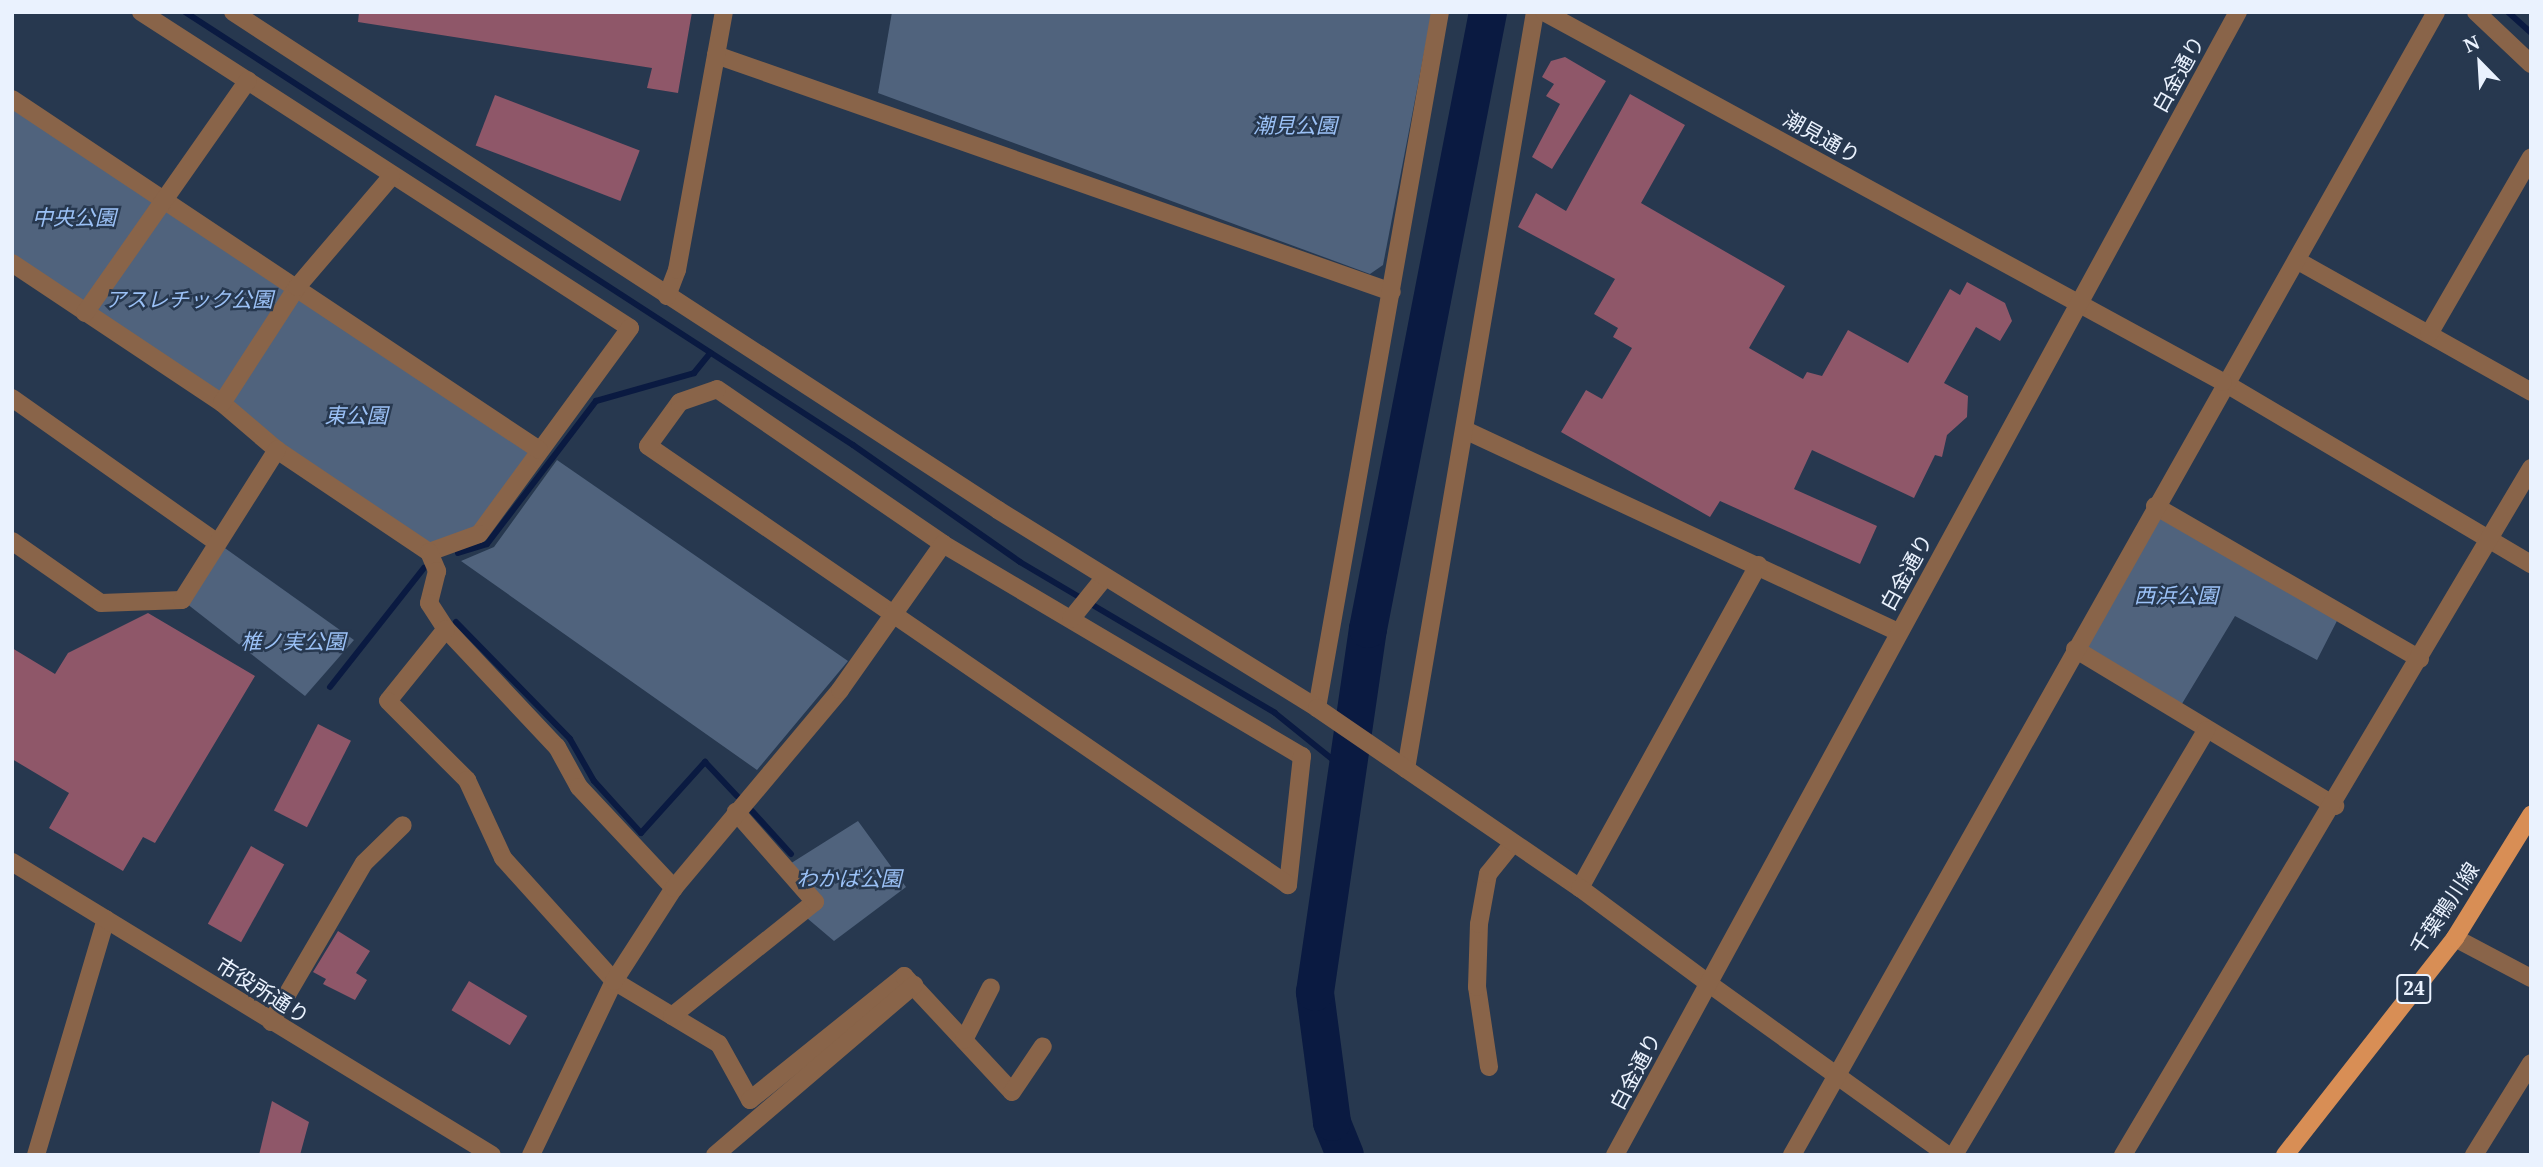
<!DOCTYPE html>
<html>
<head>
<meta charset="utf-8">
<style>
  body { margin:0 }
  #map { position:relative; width:2543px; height:1167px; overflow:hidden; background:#27384f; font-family:"Noto Serif","Noto Sans JP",serif }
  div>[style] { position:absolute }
  .green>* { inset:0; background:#50637d }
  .stream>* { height:6px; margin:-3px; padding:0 3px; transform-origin:3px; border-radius:3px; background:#0a1a41 }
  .river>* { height:38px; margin:-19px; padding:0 19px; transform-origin:19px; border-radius:19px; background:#0a1a41 }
  .building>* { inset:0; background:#8f5769; transform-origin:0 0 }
  .minor>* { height:18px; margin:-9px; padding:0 9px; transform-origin:9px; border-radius:9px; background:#896449 }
  .tertiary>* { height:18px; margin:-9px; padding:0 9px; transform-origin:9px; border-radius:9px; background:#896449 }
  .primary>* { height:18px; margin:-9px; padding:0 9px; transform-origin:9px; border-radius:9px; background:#d88e55 }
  span { translate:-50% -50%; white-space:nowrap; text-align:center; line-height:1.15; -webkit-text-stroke:5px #27384f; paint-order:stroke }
  .shield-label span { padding:2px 5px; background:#27384f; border:2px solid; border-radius:5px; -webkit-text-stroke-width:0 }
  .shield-label { font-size:19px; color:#eaf2fe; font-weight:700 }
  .street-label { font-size:21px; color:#eaf2fe }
  .park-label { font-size:21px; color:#9bc1f6; font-style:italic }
  .frame { position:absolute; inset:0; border:14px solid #eaf2fe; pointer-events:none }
  .north { position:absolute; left:2445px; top:28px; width:70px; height:70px; -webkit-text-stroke:5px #27384f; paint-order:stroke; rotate:336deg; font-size:19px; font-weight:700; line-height:28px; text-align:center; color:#eaf2fe }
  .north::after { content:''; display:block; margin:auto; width:24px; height:32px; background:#eaf2fe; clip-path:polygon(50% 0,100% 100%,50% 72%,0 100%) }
</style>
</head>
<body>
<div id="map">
  <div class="green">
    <div style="clip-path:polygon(892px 12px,1432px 12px,1383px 265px,1370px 274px,878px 93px)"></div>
    <div style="clip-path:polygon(12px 99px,539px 450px,479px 534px,429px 552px,12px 263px)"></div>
    <div style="clip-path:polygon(557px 460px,848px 661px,757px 770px,461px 561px,494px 547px)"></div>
    <div style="clip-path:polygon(2155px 506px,2341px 613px,2317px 660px,2235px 616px,2177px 712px,2075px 649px)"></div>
    <div style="clip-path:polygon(215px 541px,354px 640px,305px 696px,182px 600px)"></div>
    <div style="clip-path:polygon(858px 821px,906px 887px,834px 941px,801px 913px,815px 902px,785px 867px)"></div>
  </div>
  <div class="stream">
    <div style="left:185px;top:12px;width:796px;rotate:32.95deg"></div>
    <div style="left:853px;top:445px;width:204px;rotate:35deg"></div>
    <div style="left:1020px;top:562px;width:296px;rotate:30.6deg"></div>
    <div style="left:1275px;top:713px;width:92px;rotate:38.9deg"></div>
    <div style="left:2508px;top:12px;width:31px;rotate:42deg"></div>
    <div style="left:458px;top:553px;width:30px;rotate:-17deg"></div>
    <div style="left:487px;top:544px;width:180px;rotate:-52.7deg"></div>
    <div style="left:596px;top:401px;width:102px;rotate:-15.9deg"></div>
    <div style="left:694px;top:373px;width:26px;rotate:-51deg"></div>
    <div style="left:456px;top:622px;width:163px;rotate:45.7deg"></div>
    <div style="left:570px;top:739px;width:48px;rotate:60.3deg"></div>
    <div style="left:594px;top:781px;width:70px;rotate:47.9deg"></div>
    <div style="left:641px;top:833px;width:96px;rotate:-48deg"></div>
    <div style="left:705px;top:762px;width:47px;rotate:46.7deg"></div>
    <div style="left:330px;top:687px;width:152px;rotate:-51.7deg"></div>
    <div style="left:752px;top:811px;width:58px;rotate:47.8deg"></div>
  </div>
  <div class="river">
    <div style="left:1345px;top:1155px;width:35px;rotate:-112deg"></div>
    <div style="left:1332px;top:1122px;width:131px;rotate:-97.5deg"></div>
    <div style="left:1315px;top:992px;width:367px;rotate:-81.7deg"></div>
    <div style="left:1368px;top:629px;width:629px;rotate:-78.99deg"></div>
  </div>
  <div class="building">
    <div style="clip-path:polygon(359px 12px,692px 12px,678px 93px,647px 88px,652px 68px,358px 22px)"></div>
    <div style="clip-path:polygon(1565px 57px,1606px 81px,1552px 169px,1532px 157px,1560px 104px,1546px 96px,1554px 84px,1542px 77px,1551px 61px)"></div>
    <div style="clip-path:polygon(1630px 94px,1685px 125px,1641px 203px,1785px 286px,1749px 348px,1803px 379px,1807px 372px,1822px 376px,1848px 330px,1908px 363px,1950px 289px,1960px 295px,1967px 282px,2005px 303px,2012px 321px,2000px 341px,1976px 327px,1944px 383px,1968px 396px,1967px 417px,1947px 435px,1942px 457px,1935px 455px,1914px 498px,1812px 450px,1794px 489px,1877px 526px,1860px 564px,1720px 501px,1710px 517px,1561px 432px,1586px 390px,1602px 399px,1632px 348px,1613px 337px,1618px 328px,1594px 314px,1615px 279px,1518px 227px,1536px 193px,1566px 211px)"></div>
    <div style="left:495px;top:95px;width:155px;height:54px;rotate:21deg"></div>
    <div style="clip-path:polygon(148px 613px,255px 676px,155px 843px,143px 837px,123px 871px,49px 828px,69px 793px,12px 759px,12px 648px,55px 674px,68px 653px)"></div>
    <div style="left:318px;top:724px;width:37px;height:97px;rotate:27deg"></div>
    <div style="left:251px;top:846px;width:38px;height:89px;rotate:29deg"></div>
    <div style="clip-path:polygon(338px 931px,370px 951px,356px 973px,367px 980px,355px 1000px,323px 984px,326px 979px,313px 972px)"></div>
    <div style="left:469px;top:981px;width:68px;height:34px;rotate:31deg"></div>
    <div style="clip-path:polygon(272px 1101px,309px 1122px,300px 1155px,259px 1155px)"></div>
  </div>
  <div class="minor">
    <div style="left:141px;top:12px;width:582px;rotate:32.87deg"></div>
    <div style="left:630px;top:328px;width:255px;rotate:126.2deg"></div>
    <div style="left:479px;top:534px;width:53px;rotate:160.2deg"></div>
    <div style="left:2476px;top:12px;width:76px;rotate:43.4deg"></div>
    <div style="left:716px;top:55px;width:716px;rotate:19.32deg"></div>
    <div style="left:12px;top:99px;width:633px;rotate:33.66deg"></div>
    <div style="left:2298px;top:261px;width:267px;rotate:29.3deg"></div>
    <div style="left:12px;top:263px;width:252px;rotate:33.7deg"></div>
    <div style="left:222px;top:403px;width:72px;rotate:40.5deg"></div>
    <div style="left:277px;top:450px;width:183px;rotate:33.9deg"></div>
    <div style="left:429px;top:552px;width:21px;rotate:67deg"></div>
    <div style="left:437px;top:571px;width:33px;rotate:104deg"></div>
    <div style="left:429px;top:603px;width:31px;rotate:57deg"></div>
    <div style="left:446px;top:629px;width:162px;rotate:46.8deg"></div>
    <div style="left:557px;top:747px;width:46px;rotate:61.2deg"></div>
    <div style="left:579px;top:787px;width:139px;rotate:46.8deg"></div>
    <div style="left:85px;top:313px;width:284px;rotate:-55deg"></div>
    <div style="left:2429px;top:334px;width:204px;rotate:-60deg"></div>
    <div style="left:2223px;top:382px;width:358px;rotate:30.6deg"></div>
    <div style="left:717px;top:389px;width:274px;rotate:34.4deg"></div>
    <div style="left:943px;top:544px;width:417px;rotate:30.6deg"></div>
    <div style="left:1302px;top:756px;width:130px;rotate:96.2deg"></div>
    <div style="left:1288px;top:885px;width:776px;rotate:-145.55deg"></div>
    <div style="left:648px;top:446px;width:54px;rotate:-54deg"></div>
    <div style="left:680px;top:402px;width:39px;rotate:-19deg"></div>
    <div style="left:12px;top:398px;width:248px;rotate:35.2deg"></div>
    <div style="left:222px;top:403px;width:138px;rotate:-57.1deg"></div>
    <div style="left:297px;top:287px;width:145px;rotate:-49.5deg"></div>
    <div style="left:1467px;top:431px;width:476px;rotate:25deg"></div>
    <div style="left:2155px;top:506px;width:306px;rotate:30deg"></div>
    <div style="left:12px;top:541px;width:108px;rotate:34.9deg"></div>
    <div style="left:101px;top:603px;width:81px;rotate:-2.1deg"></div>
    <div style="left:182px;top:600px;width:178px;rotate:-57.7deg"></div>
    <div style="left:1071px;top:619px;width:54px;rotate:-51deg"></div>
    <div style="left:446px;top:629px;width:92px;rotate:128.9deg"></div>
    <div style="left:388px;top:701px;width:112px;rotate:45deg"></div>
    <div style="left:467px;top:780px;width:86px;rotate:65.2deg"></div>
    <div style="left:503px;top:858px;width:166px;rotate:47.9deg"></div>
    <div style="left:614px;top:981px;width:122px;rotate:31deg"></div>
    <div style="left:719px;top:1044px;width:64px;rotate:61deg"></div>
    <div style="left:750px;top:1100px;width:198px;rotate:-38.8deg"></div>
    <div style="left:904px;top:976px;width:158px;rotate:47deg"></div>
    <div style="left:1012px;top:1092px;width:55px;rotate:-56deg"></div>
    <div style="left:2075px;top:649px;width:304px;rotate:31.1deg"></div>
    <div style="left:1317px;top:708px;width:707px;rotate:-79.98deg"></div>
    <div style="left:1406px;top:769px;width:768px;rotate:-80.33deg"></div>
    <div style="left:1580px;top:888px;width:369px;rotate:-61.1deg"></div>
    <div style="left:2455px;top:938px;width:86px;rotate:27.8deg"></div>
    <div style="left:1708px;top:983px;width:294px;rotate:35.7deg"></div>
    <div style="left:672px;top:1016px;width:183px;rotate:-38.6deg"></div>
    <div style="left:815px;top:902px;width:120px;rotate:-131.3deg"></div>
    <div style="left:271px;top:1022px;width:184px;rotate:-59.7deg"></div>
    <div style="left:364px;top:863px;width:54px;rotate:-44.3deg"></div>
    <div style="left:964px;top:1040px;width:59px;rotate:-63deg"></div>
    <div style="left:1489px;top:1067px;width:81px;rotate:-98.5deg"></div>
    <div style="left:1477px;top:987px;width:63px;rotate:-88.2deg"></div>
    <div style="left:1479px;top:924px;width:51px;rotate:-79.8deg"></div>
    <div style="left:1488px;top:874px;width:40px;rotate:-51deg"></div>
    <div style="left:36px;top:1155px;width:246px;rotate:-73.5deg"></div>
    <div style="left:531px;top:1155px;width:193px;rotate:-64.5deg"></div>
    <div style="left:614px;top:981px;width:111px;rotate:-57.2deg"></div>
    <div style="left:674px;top:888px;width:258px;rotate:-50deg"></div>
    <div style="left:840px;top:690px;width:179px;rotate:-54.8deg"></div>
    <div style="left:715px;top:1155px;width:262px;rotate:-40.5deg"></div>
    <div style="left:1792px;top:1155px;width:1312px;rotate:-60.6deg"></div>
    <div style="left:1954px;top:1155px;width:494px;rotate:-59.3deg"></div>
    <div style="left:2123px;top:1155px;width:799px;rotate:-59.29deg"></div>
    <div style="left:2474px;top:1155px;width:108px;rotate:-58.2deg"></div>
  </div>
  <div class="tertiary">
    <div style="left:233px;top:12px;width:913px;rotate:33.06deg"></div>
    <div style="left:998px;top:510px;width:375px;rotate:31.8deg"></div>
    <div style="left:1317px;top:708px;width:319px;rotate:34.4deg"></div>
    <div style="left:1580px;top:888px;width:159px;rotate:36.6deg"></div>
    <div style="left:1544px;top:12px;width:773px;rotate:28.59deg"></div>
    <div style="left:667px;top:296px;width:28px;rotate:-69deg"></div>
    <div style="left:677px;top:270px;width:262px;rotate:-79.7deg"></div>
    <div style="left:12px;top:862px;width:562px;rotate:31.4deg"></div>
    <div style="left:1615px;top:1155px;width:1302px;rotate:-61.41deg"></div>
  </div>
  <div class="primary">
    <div style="left:2285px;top:1155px;width:276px;rotate:-51.9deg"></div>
    <div style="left:2455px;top:938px;width:145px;rotate:-58.3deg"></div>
  </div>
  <div class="shield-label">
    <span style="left:2414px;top:989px">24</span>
  </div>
  <div class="street-label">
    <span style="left:2178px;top:74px;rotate:-61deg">白金通り</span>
    <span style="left:1822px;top:137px;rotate:29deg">潮見通り</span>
    <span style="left:1906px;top:572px;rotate:-61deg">白金通り</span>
    <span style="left:2444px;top:908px;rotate:-56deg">千葉鴨川線</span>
    <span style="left:263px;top:990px;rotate:32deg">市役所通り</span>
    <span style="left:1635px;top:1071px;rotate:-62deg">白金通り</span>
  </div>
  <div class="park-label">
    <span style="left:1295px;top:125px">潮見公園</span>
    <span style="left:74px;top:217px">中央公園</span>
    <span style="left:189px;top:299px">アスレチック公園</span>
    <span style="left:356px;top:415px">東公園</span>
    <span style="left:2176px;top:595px">西浜公園</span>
    <span style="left:293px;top:641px">椎ノ実公園</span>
    <span style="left:849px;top:878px">わかば公園</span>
  </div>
  <div class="frame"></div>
  <div class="north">N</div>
</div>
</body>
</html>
